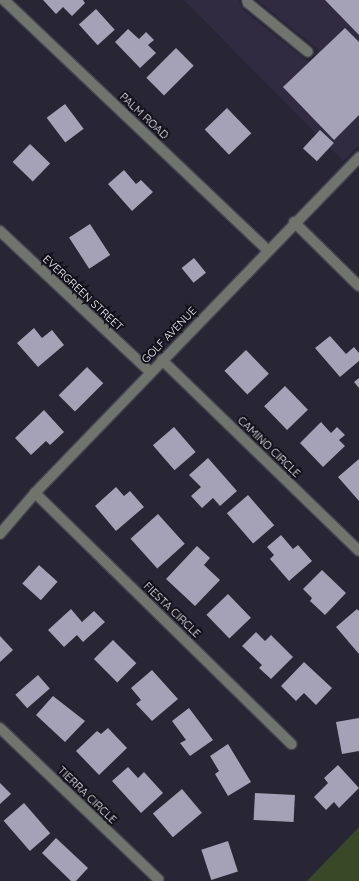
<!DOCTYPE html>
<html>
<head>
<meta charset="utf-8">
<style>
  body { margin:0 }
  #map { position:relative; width:359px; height:881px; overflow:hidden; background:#282535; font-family:Quicksand,sans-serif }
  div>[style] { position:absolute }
  .built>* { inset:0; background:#302b41 }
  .green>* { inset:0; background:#394826 }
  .building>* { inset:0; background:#a5a1b6; transform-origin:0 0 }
  .roads { filter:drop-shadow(1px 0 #444251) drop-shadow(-1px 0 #444251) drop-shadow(0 1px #444251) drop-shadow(0 -1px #444251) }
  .minor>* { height:10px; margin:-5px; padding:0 5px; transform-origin:5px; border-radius:5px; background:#70746c }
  span { translate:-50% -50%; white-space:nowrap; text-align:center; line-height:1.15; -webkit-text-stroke:4px #110f17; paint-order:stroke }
  .street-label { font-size:11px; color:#f3f1fc }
</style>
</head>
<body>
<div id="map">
  <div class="built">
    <div style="clip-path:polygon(184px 0,239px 0,243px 10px,311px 64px,319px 50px,257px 0,359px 0,359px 145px,343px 161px)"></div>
  </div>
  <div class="green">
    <div style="clip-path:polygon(359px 827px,359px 881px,307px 881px)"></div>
  </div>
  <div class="building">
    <div style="clip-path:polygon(43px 0,83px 0,85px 3px,72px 16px,63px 7px,56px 14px)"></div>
    <div style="clip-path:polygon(325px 0,359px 0,359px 35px)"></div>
    <div style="left:96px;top:9px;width:28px;height:23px;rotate:48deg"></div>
    <div style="clip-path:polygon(345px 28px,359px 42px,359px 115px,334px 140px,283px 87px)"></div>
    <div style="clip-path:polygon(128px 29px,139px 39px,146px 32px,154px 40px,148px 45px,156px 53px,140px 68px,115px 42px)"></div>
    <div style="left:176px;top:48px;width:25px;height:42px;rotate:45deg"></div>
    <div style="left:65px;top:104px;width:31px;height:23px;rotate:53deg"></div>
    <div style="left:227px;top:108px;width:35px;height:31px;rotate:46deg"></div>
    <div style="left:320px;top:130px;width:19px;height:25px;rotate:43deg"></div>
    <div style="left:30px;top:144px;width:28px;height:25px;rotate:44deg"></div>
    <div style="clip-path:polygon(124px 170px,136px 184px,141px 180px,153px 192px,132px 211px,108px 184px)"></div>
    <div style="left:90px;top:224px;width:37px;height:25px;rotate:57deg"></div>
    <div style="left:194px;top:258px;width:19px;height:16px;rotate:51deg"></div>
    <div style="clip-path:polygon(34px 328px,42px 338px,52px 330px,64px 345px,38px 367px,17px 343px)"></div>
    <div style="clip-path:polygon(330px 336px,346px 354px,354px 347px,359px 353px,359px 361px,340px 377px,315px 348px)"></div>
    <div style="left:246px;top:350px;width:33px;height:30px;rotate:46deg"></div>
    <div style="left:87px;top:367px;width:23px;height:40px;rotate:45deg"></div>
    <div style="clip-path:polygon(359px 378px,359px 388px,354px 382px)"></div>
    <div style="left:285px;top:386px;width:33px;height:29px;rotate:46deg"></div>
    <div style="clip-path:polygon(44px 410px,64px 432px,50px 445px,46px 441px,31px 455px,15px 438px)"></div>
    <div style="clip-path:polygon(321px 422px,331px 433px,337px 427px,345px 435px,339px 440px,345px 446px,323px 467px,300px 443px)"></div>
    <div style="left:174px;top:427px;width:33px;height:28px;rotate:49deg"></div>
    <div style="clip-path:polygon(208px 458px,237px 491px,220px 506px,213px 498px,202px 508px,191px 496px,201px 487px,189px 475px)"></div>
    <div style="clip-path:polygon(359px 459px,359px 501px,338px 477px)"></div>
    <div style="clip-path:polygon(116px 487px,124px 496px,130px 491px,144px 507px,116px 531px,95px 506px)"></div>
    <div style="left:248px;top:495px;width:40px;height:28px;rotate:49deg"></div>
    <div style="left:158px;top:514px;width:40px;height:37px;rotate:48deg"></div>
    <div style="clip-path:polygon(281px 535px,293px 549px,298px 545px,312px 561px,289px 581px,270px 559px,274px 555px,267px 547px)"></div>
    <div style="clip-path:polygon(197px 546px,210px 558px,204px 565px,220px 580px,195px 606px,166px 579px)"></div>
    <div style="left:39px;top:565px;width:25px;height:25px;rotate:42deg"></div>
    <div style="clip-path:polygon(322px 570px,346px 593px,325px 615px,310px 601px,312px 598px,303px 589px)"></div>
    <div style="left:228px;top:594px;width:33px;height:30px;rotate:46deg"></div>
    <div style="clip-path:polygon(71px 609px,82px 622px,94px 611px,105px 622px,83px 642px,77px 635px,64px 647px,48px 630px)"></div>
    <div style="clip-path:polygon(357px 609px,359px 611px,359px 654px,336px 627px)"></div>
    <div style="clip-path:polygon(256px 632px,265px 641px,271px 635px,293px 657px,271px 679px,259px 668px,262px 665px,242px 646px)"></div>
    <div style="clip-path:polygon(0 636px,13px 650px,0 662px)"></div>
    <div style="left:113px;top:640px;width:33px;height:27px;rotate:45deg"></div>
    <div style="clip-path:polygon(304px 662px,332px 688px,316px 705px,304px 693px,296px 701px,281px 686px)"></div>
    <div style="clip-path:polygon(152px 670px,178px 699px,152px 721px,136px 704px,141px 700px,131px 688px)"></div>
    <div style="left:38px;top:675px;width:18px;height:30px;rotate:49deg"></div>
    <div style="clip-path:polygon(53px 696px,85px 721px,65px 742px,36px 715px)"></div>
    <div style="clip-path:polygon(189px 708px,213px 740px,190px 756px,180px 743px,186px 740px,172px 721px)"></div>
    <div style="clip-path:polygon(359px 718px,359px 751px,342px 754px,336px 722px)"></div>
    <div style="clip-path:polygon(108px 728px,127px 748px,99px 775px,76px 751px,97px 731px,101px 734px)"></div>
    <div style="clip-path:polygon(228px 744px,251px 782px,228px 796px,215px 774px,219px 771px,210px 756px)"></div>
    <div style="clip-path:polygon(338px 765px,359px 788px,339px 808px,334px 802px,326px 810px,314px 797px,328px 783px,324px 778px)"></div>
    <div style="clip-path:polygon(128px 767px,138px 778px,144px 772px,163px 793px,141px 813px,112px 781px)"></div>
    <div style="clip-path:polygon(0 783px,11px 794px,0 804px)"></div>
    <div style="left:182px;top:789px;width:31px;height:38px;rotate:50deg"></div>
    <div style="left:255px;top:793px;width:40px;height:27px;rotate:3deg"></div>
    <div style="left:24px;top:803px;width:40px;height:27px;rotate:49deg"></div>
    <div style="clip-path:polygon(56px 838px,88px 868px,76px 881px,71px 881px,42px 853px)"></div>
    <div style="left:228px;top:841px;width:32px;height:28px;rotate:72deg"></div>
  </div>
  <div class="roads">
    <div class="minor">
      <div style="left:4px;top:0;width:363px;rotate:43.5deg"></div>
      <div style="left:247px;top:0;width:3px;rotate:72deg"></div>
      <div style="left:248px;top:3px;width:77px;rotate:39.2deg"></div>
      <div style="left:294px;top:222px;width:91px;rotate:44.6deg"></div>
      <div style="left:0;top:231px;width:206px;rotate:43.2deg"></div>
      <div style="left:162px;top:360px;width:274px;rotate:44.1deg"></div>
      <div style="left:35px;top:493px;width:359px;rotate:44.4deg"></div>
      <div style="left:0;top:534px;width:54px;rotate:-49.5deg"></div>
      <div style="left:35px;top:493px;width:467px;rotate:-46deg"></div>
      <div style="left:0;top:728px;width:219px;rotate:43.7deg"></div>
    </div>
  </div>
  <div class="street-label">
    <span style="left:144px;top:116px;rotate:43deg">PALM ROAD</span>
    <span style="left:83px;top:293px;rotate:43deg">EVERGREEN STREET</span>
    <span style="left:169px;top:335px;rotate:-46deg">GOLF AVENUE</span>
    <span style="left:269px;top:447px;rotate:44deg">CAMINO CIRCLE</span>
    <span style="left:172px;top:610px;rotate:44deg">FIESTA CIRCLE</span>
    <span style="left:87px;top:795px;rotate:44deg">TIERRA CIRCLE</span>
  </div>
</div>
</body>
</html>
